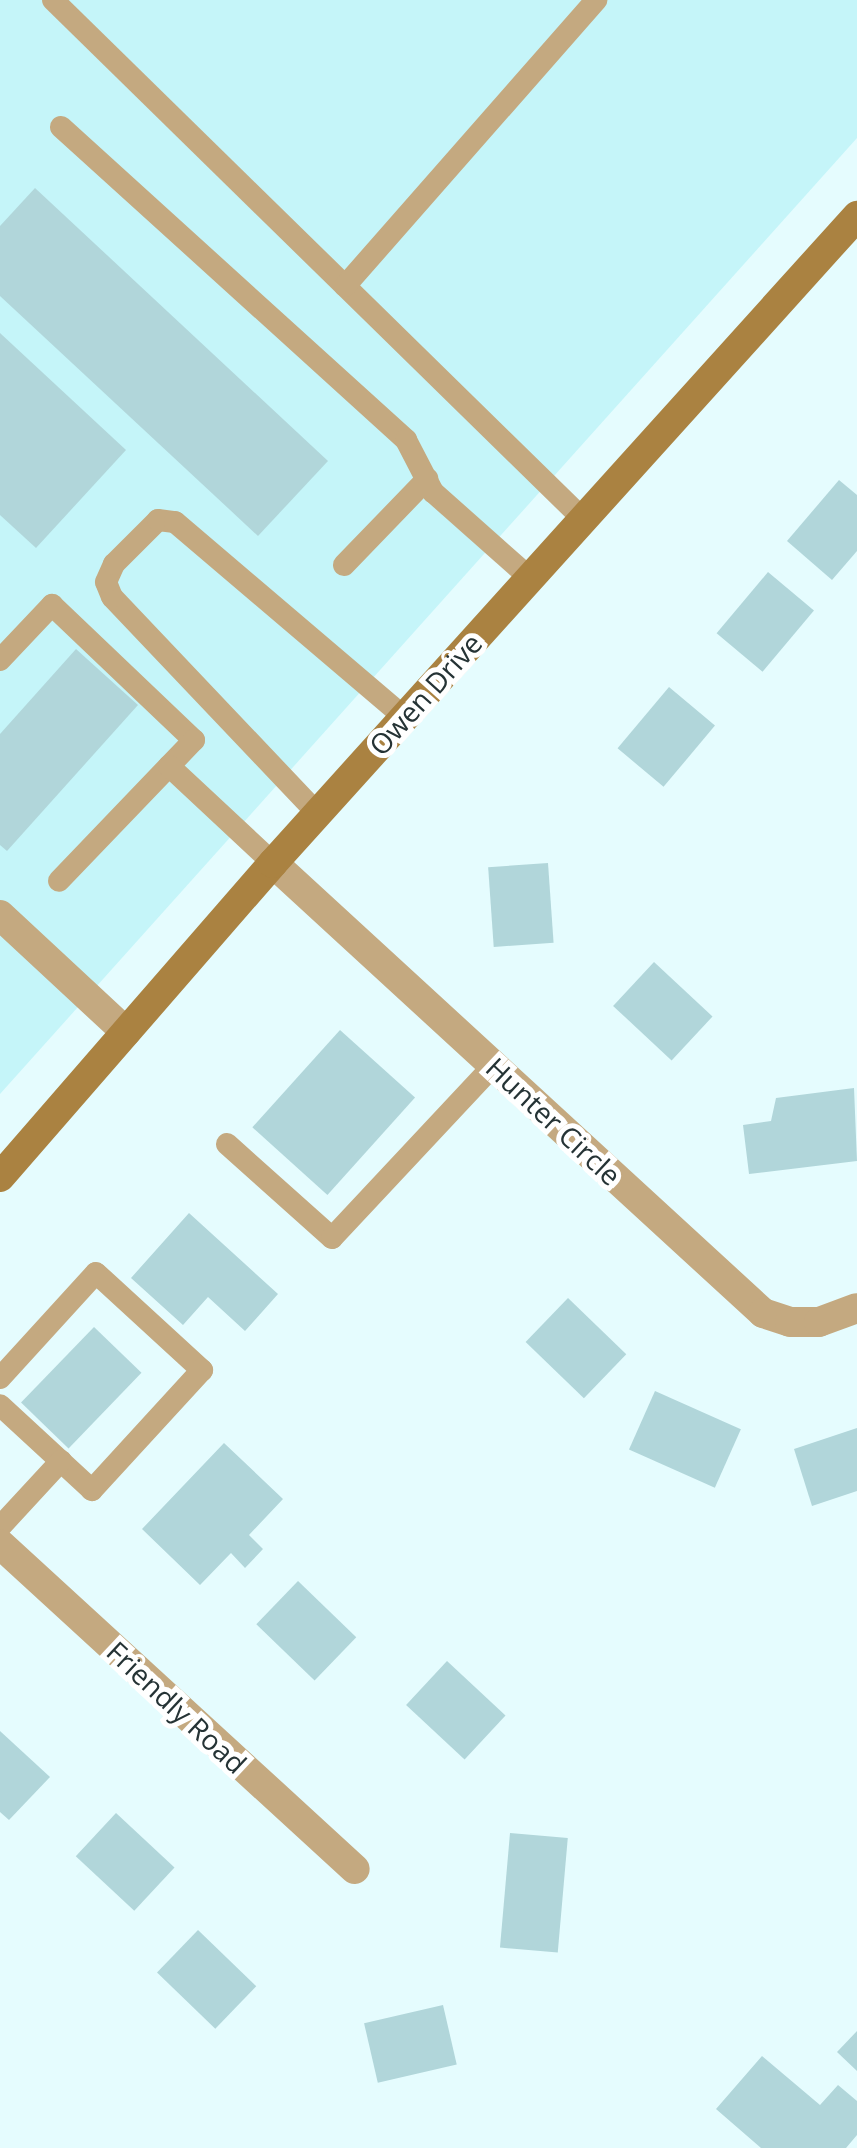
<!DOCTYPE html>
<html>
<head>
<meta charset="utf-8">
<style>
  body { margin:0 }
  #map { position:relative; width:857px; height:2148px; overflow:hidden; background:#e5fcfe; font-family:"Open Sans",sans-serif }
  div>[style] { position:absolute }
  .built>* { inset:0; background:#c5f5f9 }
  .building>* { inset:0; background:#b1d6da; transform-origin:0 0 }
  .lane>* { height:22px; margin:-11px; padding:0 11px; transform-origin:11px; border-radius:11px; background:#c4a980 }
  .street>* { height:30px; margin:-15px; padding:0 15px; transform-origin:15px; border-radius:15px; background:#c4a980 }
  .secondary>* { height:30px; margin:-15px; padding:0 15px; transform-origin:15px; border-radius:15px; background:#aa8241 }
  span { translate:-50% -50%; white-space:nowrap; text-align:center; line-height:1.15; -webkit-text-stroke:10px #fff; paint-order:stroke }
  .street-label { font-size:28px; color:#253335 }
</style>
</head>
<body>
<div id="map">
  <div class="built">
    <div style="clip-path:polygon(0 0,857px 0,857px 138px,0 1094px)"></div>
  </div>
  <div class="building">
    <div style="clip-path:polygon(35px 188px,328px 461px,258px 536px,0 296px,0 226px)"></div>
    <div style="clip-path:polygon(0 333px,126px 450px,36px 548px,0 515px)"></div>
    <div style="clip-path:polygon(839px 480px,857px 495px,857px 551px,832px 580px,787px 541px)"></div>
    <div style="left:768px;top:572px;width:60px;height:80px;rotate:40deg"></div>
    <div style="clip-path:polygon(76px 649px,138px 705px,7px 851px,0 845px,0 734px)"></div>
    <div style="left:669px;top:687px;width:60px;height:80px;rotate:40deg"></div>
    <div style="left:548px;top:863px;width:80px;height:60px;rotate:86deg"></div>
    <div style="left:654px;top:962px;width:80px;height:60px;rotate:43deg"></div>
    <div style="left:340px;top:1030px;width:101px;height:131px;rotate:42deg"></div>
    <div style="clip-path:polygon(854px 1088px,857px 1161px,749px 1174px,743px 1125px,771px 1121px,776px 1098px)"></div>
    <div style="clip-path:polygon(189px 1213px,278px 1294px,245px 1331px,208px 1297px,183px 1325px,131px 1278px)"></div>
    <div style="left:568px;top:1298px;width:81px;height:61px;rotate:44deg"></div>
    <div style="left:94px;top:1327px;width:66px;height:105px;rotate:44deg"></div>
    <div style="left:655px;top:1391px;width:94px;height:64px;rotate:24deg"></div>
    <div style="clip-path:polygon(857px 1428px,857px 1491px,812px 1506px,794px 1449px)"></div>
    <div style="clip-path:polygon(224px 1443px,283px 1499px,249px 1535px,263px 1549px,245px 1568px,231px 1553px,200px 1585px,142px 1529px)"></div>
    <div style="left:298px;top:1581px;width:81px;height:60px;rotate:44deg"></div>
    <div style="left:447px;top:1661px;width:80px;height:60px;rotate:43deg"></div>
    <div style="clip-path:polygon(0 1731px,50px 1777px,9px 1820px,0 1812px)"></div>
    <div style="left:116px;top:1813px;width:80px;height:59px;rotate:43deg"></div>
    <div style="left:510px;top:1833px;width:58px;height:115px;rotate:5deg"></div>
    <div style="left:198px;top:1930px;width:81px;height:59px;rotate:44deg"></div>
    <div style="left:443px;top:2005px;width:61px;height:81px;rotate:77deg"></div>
    <div style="clip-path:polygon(857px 2031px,857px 2071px,837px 2052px)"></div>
    <div style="clip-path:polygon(762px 2056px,820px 2105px,838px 2085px,857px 2101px,857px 2135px,846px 2148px,761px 2148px,716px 2109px)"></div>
  </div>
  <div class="lane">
    <div style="left:53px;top:0;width:742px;rotate:44.4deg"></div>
    <div style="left:61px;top:127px;width:466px;rotate:42.2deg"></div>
    <div style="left:406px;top:440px;width:59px;rotate:62.6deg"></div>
    <div style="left:433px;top:492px;width:130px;rotate:41.6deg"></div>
    <div style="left:345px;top:286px;width:381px;rotate:-48.7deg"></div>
    <div style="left:344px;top:565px;width:120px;rotate:-46deg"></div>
    <div style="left:0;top:660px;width:76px;rotate:-46.6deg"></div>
    <div style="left:52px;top:605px;width:196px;rotate:43.6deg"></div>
    <div style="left:194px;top:740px;width:195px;rotate:133.8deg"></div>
    <div style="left:169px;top:766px;width:142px;rotate:43deg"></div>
    <div style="left:318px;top:814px;width:299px;rotate:-133.5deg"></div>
    <div style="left:112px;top:597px;width:16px;rotate:-112deg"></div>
    <div style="left:106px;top:582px;width:20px;rotate:-66deg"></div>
    <div style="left:114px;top:564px;width:62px;rotate:-45deg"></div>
    <div style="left:158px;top:520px;width:17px;rotate:7deg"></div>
    <div style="left:175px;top:522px;width:301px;rotate:40.4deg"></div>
    <div style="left:227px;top:1144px;width:141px;rotate:41.8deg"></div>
    <div style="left:332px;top:1238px;width:237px;rotate:-46.9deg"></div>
    <div style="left:0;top:1378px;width:142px;rotate:-47.6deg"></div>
    <div style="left:96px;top:1273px;width:144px;rotate:42.5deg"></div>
    <div style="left:202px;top:1370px;width:163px;rotate:132.5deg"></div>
    <div style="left:92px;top:1490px;width:125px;rotate:-137.3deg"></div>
    <div style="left:0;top:1527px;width:90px;rotate:-47.3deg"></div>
  </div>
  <div class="street">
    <div style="left:273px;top:863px;width:665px;rotate:42.56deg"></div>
    <div style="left:763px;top:1313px;width:28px;rotate:18deg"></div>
    <div style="left:790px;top:1322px;width:29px"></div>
    <div style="left:819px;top:1322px;width:40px;rotate:-20.2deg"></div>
    <div style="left:0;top:915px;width:172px;rotate:42.9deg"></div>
    <div style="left:0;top:1544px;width:481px;rotate:42.5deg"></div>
  </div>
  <div class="secondary">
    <div style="left:0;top:1177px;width:416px;rotate:-49deg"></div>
    <div style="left:273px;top:863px;width:872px;rotate:-47.93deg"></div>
  </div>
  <div class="street-label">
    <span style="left:425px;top:694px;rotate:-48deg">Owen Drive</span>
    <span style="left:554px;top:1121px;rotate:43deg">Hunter Circle</span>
    <span style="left:177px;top:1707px;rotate:43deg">Friendly Road</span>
  </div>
</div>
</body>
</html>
